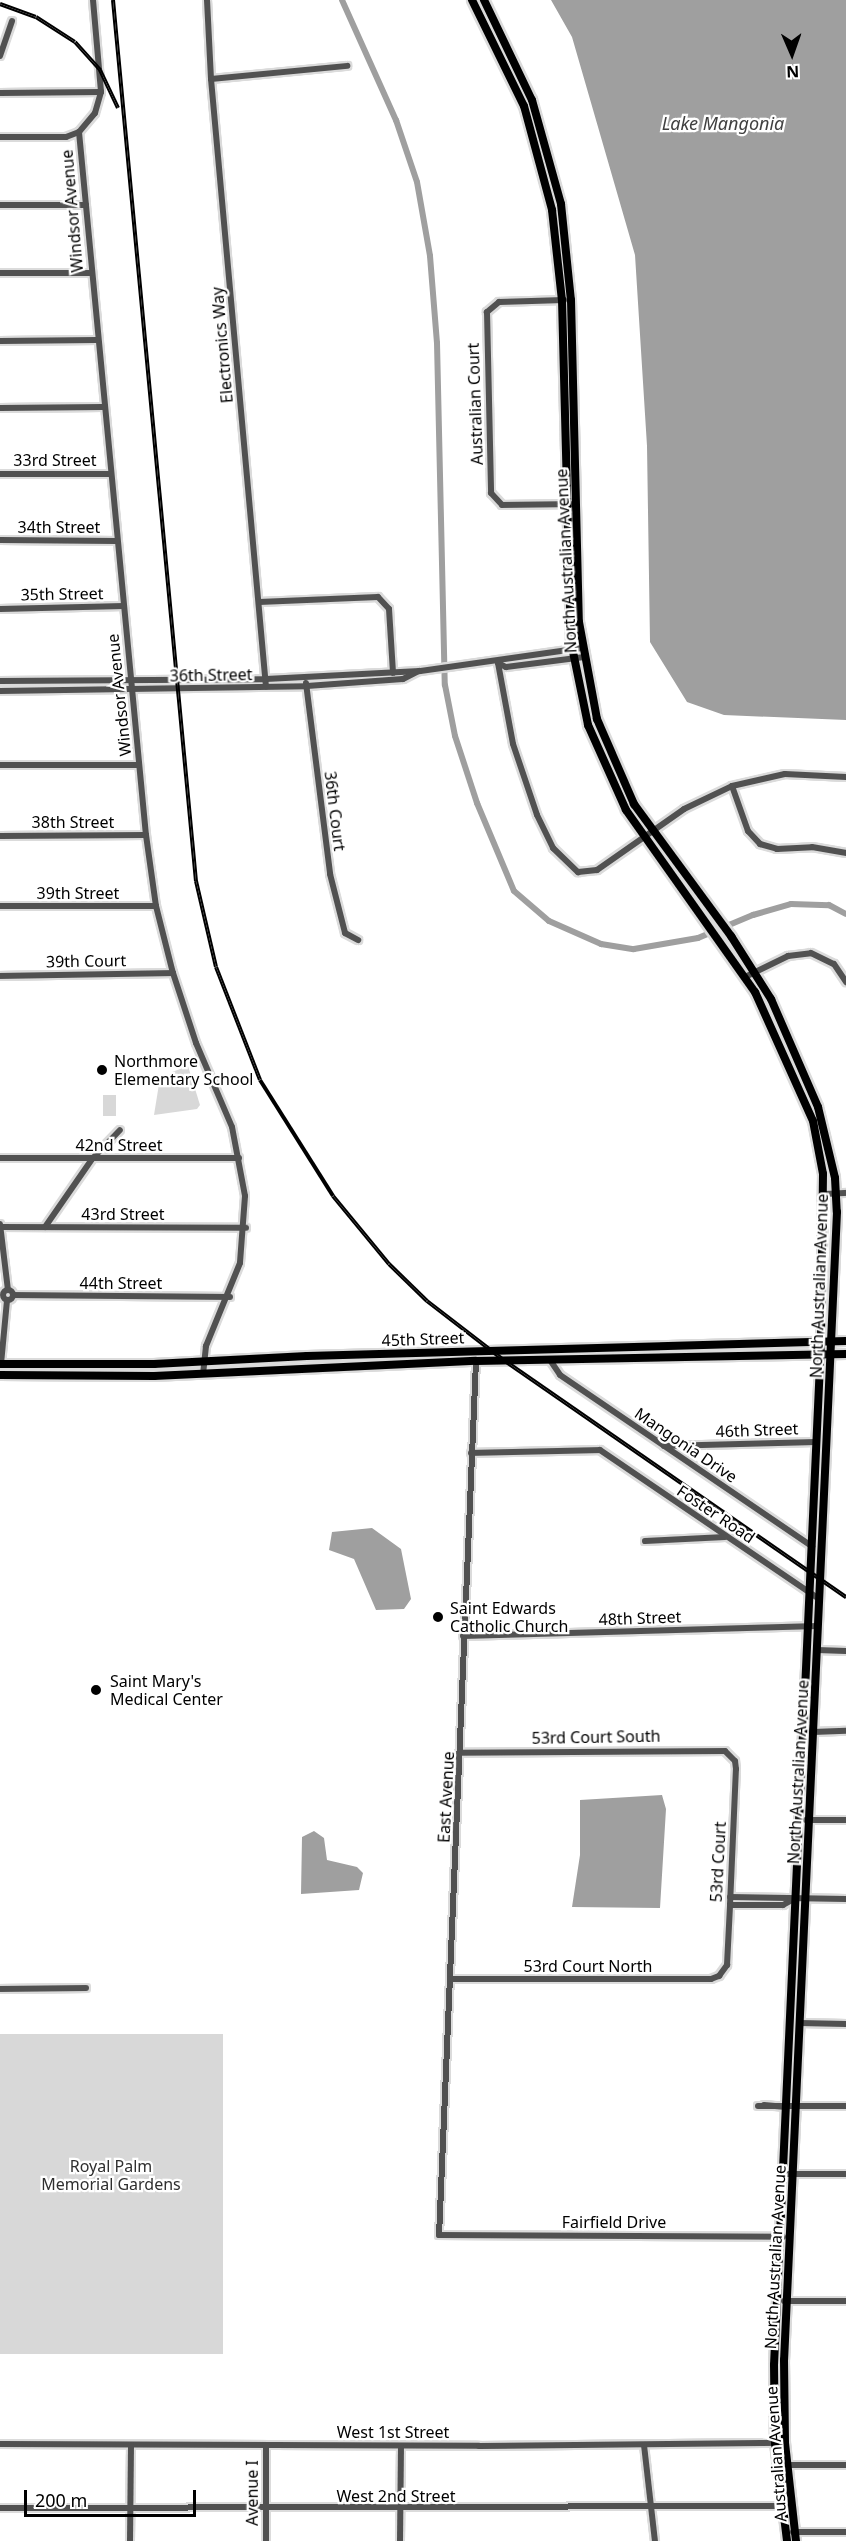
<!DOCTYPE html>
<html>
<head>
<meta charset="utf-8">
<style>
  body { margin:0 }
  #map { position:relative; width:846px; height:2541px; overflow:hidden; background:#fff; font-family:"Noto Sans",sans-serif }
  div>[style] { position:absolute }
  .green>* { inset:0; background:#d8d8d8; transform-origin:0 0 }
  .water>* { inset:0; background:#9f9f9f }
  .canal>* { height:6px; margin:-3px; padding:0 3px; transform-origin:3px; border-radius:3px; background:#9f9f9f }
  .roads { filter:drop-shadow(2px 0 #dbdbdb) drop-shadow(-2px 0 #dbdbdb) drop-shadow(0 2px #dbdbdb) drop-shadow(0 -2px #dbdbdb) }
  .minor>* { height:6px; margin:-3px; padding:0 3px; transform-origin:3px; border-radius:3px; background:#515151 }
  .minor>.ring { margin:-3px; padding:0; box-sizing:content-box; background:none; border:6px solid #515151; border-radius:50% }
  .major>* { height:8px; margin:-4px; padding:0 4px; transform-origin:4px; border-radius:4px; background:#000 }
  .rail>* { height:4px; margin-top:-2px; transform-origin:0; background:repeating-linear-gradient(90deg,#fff 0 4.5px,#000 0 9px); box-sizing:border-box; border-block:2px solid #000 }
  .dots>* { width:16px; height:16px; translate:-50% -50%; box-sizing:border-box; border:3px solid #fff; border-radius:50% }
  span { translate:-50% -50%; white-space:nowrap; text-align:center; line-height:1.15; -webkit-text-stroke:4.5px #fff; paint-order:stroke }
  .street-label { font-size:16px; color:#000 }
  .poi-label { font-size:16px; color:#000 }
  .left { translate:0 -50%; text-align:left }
  .park-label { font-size:16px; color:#2f2f2f }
  .water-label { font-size:18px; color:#404040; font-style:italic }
  .north { position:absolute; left:762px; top:24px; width:60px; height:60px; -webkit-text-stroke:4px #fff; paint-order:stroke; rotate:178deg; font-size:16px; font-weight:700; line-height:24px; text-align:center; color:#000 }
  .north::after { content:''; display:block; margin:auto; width:21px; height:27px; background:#000; clip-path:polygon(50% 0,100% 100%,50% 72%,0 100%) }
  .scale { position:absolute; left:24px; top:2490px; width:172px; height:27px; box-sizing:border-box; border:3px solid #000; border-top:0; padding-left:8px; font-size:18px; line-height:21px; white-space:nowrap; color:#000; -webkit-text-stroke:4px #fff; paint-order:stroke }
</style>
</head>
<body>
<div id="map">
  <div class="green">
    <div style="clip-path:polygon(188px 1066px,200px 1105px,197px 1109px,154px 1115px,159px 1084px,172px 1072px)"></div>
    <div style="left:103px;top:1095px;width:13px;height:21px"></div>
    <div style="left:223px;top:2034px;width:320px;height:223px;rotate:90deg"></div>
  </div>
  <div class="water">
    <div style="clip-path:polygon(551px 0,846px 0,846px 720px,724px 715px,687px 702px,650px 642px,647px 446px,635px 255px,572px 37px)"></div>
    <div style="clip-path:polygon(372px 1528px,401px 1549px,411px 1599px,404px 1609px,376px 1610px,354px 1559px,329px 1550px,332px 1532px)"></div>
    <div style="clip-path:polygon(662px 1795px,666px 1809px,660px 1908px,572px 1907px,580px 1855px,580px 1800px)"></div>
    <div style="clip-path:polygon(314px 1831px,324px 1838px,327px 1860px,357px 1867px,363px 1873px,359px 1890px,301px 1894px,302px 1837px)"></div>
  </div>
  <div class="canal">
    <div style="left:342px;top:0;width:132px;rotate:65.8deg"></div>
    <div style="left:396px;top:120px;width:65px;rotate:71.3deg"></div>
    <div style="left:417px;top:182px;width:75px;rotate:80deg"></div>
    <div style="left:430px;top:256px;width:87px;rotate:85.4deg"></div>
    <div style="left:437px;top:343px;width:342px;rotate:88.7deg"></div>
    <div style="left:445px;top:685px;width:52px;rotate:78.9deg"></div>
    <div style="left:455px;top:736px;width:71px;rotate:71.8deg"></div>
    <div style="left:477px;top:803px;width:95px;rotate:67.2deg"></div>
    <div style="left:514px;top:891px;width:46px;rotate:40.6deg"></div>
    <div style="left:549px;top:921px;width:57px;rotate:23.9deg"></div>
    <div style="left:601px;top:944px;width:33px;rotate:9deg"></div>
    <div style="left:634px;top:949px;width:65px;rotate:-9.8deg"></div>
    <div style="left:698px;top:938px;width:60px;rotate:-22.7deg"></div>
    <div style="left:753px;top:915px;width:40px;rotate:-16deg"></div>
    <div style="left:791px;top:904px;width:38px;rotate:2deg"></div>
    <div style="left:829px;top:905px;width:19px;rotate:28deg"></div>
  </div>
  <div class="roads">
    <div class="minor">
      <div style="left:93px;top:0;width:92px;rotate:85deg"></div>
      <div style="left:101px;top:92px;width:22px;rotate:106deg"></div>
      <div style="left:95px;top:113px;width:25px;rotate:130deg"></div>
      <div style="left:79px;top:132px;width:706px;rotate:84.56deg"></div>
      <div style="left:146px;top:835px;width:72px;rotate:82deg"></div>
      <div style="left:156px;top:906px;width:69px;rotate:75.8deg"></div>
      <div style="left:173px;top:973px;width:74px;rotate:71.8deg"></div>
      <div style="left:196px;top:1043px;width:91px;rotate:66.8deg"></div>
      <div style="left:232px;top:1127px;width:70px;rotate:79.3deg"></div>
      <div style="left:245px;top:1196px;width:67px;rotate:94.3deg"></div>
      <div style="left:240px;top:1263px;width:90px;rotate:112.3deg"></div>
      <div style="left:206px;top:1346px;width:28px;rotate:96deg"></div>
      <div style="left:207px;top:0;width:79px;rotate:87.1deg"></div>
      <div style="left:211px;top:79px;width:610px;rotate:84.83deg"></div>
      <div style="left:0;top:56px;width:37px;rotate:-71deg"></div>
      <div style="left:211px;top:79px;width:137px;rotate:-5.5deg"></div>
      <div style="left:0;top:93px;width:101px;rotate:-0.6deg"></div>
      <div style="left:0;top:137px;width:66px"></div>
      <div style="left:66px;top:137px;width:14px;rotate:-21deg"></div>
      <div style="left:0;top:205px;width:86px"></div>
      <div style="left:0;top:273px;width:91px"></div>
      <div style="left:564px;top:300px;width:65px;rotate:178.2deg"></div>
      <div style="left:499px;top:302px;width:16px;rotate:140deg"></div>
      <div style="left:487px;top:312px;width:181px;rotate:88.7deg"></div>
      <div style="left:491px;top:493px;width:16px;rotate:47deg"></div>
      <div style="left:502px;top:505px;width:74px;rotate:-0.8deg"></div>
      <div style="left:0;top:341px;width:97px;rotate:-0.6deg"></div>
      <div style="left:0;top:408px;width:103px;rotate:-0.6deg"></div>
      <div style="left:0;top:474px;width:110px"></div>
      <div style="left:0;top:540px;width:117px;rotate:0.5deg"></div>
      <div style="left:259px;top:602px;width:119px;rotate:-2.4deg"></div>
      <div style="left:378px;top:597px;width:16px;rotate:47deg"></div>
      <div style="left:389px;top:609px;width:64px;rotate:86.4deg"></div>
      <div style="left:0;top:609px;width:124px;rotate:-1.4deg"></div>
      <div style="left:498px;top:663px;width:82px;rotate:79.5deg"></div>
      <div style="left:513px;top:744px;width:75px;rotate:71.3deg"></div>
      <div style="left:537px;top:815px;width:37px;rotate:64deg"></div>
      <div style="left:553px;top:848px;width:35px;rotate:44deg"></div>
      <div style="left:578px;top:872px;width:19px;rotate:-6deg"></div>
      <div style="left:597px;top:870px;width:106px;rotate:-35deg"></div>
      <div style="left:684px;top:809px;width:53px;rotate:-25.6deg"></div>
      <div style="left:732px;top:786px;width:54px;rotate:-12.8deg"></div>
      <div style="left:785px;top:774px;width:61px;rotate:2.8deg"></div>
      <div style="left:498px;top:663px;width:9px;rotate:27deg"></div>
      <div style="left:506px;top:667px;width:79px;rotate:-7.3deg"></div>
      <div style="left:0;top:681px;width:266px;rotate:-0.4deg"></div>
      <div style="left:266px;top:679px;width:154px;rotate:-3deg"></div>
      <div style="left:420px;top:671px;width:164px;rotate:-8.1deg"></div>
      <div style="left:306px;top:683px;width:193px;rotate:82.8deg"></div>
      <div style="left:330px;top:874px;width:61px;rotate:75.7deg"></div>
      <div style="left:345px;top:933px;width:15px;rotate:28deg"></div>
      <div style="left:0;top:691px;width:307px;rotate:-0.9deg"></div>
      <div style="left:307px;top:686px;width:96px;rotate:-4.2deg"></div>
      <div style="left:403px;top:679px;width:18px;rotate:-27deg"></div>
      <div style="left:0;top:765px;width:139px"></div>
      <div style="left:732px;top:786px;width:48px;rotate:70.4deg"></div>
      <div style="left:748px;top:831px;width:18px;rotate:47deg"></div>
      <div style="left:760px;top:844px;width:18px;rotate:16deg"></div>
      <div style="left:777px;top:849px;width:35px;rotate:-3deg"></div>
      <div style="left:812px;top:847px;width:35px;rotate:10deg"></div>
      <div style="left:0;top:836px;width:146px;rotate:-0.4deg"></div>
      <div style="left:0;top:906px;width:156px"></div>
      <div style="left:0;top:976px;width:173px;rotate:-1deg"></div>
      <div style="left:745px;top:977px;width:48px;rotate:-26deg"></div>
      <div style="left:788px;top:956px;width:23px;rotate:-7deg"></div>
      <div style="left:811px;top:953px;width:25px;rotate:26deg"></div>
      <div style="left:834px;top:964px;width:22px;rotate:56deg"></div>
      <div style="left:0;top:1158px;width:239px"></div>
      <div style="left:824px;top:1194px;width:22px;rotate:-3deg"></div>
      <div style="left:0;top:1224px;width:66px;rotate:83.1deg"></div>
      <div style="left:0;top:1227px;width:246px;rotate:0.2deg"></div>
      <div style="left:45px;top:1227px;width:83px;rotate:-55.3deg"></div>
      <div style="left:92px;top:1159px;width:40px;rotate:-46deg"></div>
      <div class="ring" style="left:3px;top:1290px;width:4px;height:4px"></div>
      <div style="left:13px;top:1295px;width:217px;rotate:0.5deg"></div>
      <div style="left:550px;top:1360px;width:18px;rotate:56deg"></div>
      <div style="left:560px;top:1375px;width:305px;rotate:34.2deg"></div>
      <div style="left:476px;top:1361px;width:875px;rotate:92.42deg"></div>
      <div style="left:439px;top:2235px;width:344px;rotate:0.3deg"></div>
      <div style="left:1px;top:1364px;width:64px;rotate:-84.6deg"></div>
      <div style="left:664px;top:1446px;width:152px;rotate:-1.5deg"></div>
      <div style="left:471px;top:1453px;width:129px;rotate:-1.3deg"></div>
      <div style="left:600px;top:1450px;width:265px;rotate:34.2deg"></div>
      <div style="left:645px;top:1541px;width:80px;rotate:-2.9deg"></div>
      <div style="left:463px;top:1636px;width:355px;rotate:-1.6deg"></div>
      <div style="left:817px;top:1650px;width:29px;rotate:2deg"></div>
      <div style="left:813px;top:1732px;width:33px;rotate:-2deg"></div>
      <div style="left:806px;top:1820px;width:40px"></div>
      <div style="left:730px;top:1897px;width:116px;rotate:1deg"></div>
      <div style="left:730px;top:1905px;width:53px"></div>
      <div style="left:783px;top:1905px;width:10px;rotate:-29deg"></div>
      <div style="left:451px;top:1979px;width:260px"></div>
      <div style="left:711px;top:1979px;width:9px;rotate:-21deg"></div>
      <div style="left:719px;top:1976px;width:14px;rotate:-54deg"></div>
      <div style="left:727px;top:1965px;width:60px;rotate:-87.1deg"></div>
      <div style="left:730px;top:1905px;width:136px;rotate:-87.5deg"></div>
      <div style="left:736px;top:1769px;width:8px;rotate:-97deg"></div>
      <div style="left:735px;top:1761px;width:14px;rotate:-135deg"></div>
      <div style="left:725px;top:1751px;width:263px;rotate:179.6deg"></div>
      <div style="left:0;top:1989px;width:86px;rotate:-0.7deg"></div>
      <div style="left:800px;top:2023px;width:46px;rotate:1.2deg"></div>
      <div style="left:764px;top:2105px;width:22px;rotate:5deg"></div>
      <div style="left:758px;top:2106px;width:88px"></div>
      <div style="left:782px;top:2174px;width:64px"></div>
      <div style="left:784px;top:2301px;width:62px"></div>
      <div style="left:0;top:2444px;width:479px;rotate:0.2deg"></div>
      <div style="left:479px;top:2446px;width:306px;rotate:-0.6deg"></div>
      <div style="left:644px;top:2445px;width:97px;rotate:83.5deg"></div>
      <div style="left:778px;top:2465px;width:68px"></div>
      <div style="left:0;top:2508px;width:785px;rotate:-0.15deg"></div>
      <div style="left:793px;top:2532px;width:53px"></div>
      <div style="left:130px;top:2541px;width:96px;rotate:-89.4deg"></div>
      <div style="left:266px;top:2541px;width:96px;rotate:-90deg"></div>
      <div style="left:400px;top:2541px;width:95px;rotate:-89.4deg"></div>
    </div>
    <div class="major">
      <div style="left:472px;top:0;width:118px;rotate:63.9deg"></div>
      <div style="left:524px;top:106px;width:108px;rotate:74.9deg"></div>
      <div style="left:552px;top:210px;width:91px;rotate:83.7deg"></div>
      <div style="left:562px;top:300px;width:342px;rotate:88.5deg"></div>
      <div style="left:571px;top:642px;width:85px;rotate:78.4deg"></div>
      <div style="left:588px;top:725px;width:93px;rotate:65.9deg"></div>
      <div style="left:626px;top:810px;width:223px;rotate:54.7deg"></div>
      <div style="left:755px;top:992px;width:141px;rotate:65.8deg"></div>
      <div style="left:813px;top:1121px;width:54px;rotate:79.3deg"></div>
      <div style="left:823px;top:1174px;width:168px;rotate:90.7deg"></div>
      <div style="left:821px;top:1342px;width:1024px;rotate:92.63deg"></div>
      <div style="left:774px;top:2365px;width:78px;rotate:89.3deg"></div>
      <div style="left:775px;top:2443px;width:99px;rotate:83deg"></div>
      <div style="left:484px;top:0;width:111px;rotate:64.4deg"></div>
      <div style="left:532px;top:100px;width:108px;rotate:74.4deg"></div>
      <div style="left:561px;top:204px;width:97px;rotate:84.1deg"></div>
      <div style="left:571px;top:300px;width:322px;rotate:88.6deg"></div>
      <div style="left:579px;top:622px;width:99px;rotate:79.5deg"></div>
      <div style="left:597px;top:719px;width:93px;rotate:66.5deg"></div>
      <div style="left:634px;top:804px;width:164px;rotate:53.7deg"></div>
      <div style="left:731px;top:936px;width:75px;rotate:57.6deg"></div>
      <div style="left:771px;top:999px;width:118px;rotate:66.5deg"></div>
      <div style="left:818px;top:1107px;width:73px;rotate:76.5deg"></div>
      <div style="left:835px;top:1178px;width:34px;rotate:87deg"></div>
      <div style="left:837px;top:1212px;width:1149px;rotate:92.64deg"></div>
      <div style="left:784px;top:2360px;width:83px;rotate:89.3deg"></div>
      <div style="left:785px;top:2443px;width:99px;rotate:83.6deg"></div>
      <div style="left:0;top:1364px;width:154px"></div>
      <div style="left:154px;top:1364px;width:153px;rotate:-3deg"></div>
      <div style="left:307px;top:1356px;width:539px;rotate:-1.59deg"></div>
      <div style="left:0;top:1375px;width:154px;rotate:0.4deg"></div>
      <div style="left:154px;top:1376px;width:322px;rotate:-2.7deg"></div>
      <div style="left:476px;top:1361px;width:370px;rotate:-1.1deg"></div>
    </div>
  </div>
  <div class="rail">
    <div style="left:113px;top:0;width:885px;rotate:84.62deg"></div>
    <div style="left:196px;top:881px;width:88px;rotate:76.9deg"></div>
    <div style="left:216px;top:967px;width:121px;rotate:68.7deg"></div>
    <div style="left:260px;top:1080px;width:137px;rotate:57.8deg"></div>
    <div style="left:333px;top:1196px;width:88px;rotate:50.5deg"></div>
    <div style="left:389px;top:1264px;width:53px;rotate:44.2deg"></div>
    <div style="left:427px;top:1301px;width:98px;rotate:37.6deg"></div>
    <div style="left:505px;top:1361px;width:415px;rotate:34.7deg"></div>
    <div style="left:0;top:4px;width:38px;rotate:20deg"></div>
    <div style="left:36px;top:17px;width:46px;rotate:32.7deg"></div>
    <div style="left:75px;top:42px;width:38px;rotate:48deg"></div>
    <div style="left:100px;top:70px;width:42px;rotate:64.7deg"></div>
  </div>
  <div class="dots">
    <div style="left:102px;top:1070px;background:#000"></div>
    <div style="left:438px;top:1617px;background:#000"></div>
    <div style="left:96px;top:1690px;background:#000"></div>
  </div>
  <div class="street-label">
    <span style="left:72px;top:211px;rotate:-95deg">Windsor Avenue</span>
    <span style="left:222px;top:345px;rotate:-95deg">Electronics Way</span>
    <span style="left:475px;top:404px;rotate:-92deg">Australian Court</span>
    <span style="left:55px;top:460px">33rd Street</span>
    <span style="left:59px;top:527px">34th Street</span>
    <span style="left:566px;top:561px;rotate:-93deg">North Australian Avenue</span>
    <span style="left:62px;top:594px;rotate:-1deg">35th Street</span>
    <span style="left:211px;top:675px;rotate:-1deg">36th Street</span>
    <span style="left:119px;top:695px;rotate:-96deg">Windsor Avenue</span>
    <span style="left:335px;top:811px;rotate:83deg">36th Court</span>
    <span style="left:73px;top:822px">38th Street</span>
    <span style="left:78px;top:893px">39th Street</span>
    <span style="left:86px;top:961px;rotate:-1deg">39th Court</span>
    <span style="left:119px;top:1145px">42nd Street</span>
    <span style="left:123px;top:1214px">43rd Street</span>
    <span style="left:121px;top:1283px">44th Street</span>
    <span style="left:819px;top:1286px;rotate:-88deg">North Australian Avenue</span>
    <span style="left:423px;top:1339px;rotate:-2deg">45th Street</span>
    <span style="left:757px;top:1430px;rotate:-2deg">46th Street</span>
    <span style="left:686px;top:1445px;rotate:34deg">Mangonia Drive</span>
    <span style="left:716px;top:1514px;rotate:34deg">Foster Road</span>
    <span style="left:640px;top:1618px;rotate:-2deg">48th Street</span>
    <span style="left:596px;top:1737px;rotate:-1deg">53rd Court South</span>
    <span style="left:798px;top:1772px;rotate:-87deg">North Australian Avenue</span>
    <span style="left:446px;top:1797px;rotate:-87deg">East Avenue</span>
    <span style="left:718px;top:1862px;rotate:-87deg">53rd Court</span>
    <span style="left:588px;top:1966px">53rd Court North</span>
    <span style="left:614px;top:2222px">Fairfield Drive</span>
    <span style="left:775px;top:2257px;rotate:-87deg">North Australian Avenue</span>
    <span style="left:393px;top:2432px">West 1st Street</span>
    <span style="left:776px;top:2454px;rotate:-94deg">Australian Avenue</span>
    <span style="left:252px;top:2493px;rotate:-90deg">Avenue I</span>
    <span style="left:396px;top:2496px">West 2nd Street</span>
  </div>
  <div class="poi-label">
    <span class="left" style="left:114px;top:1070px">Northmore<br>Elementary School</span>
    <span class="left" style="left:450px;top:1617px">Saint Edwards<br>Catholic Church</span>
    <span class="left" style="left:110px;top:1690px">Saint Mary's<br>Medical Center</span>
  </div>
  <div class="park-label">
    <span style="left:111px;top:2175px">Royal Palm<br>Memorial Gardens</span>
  </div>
  <div class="water-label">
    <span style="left:723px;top:123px">Lake Mangonia</span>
  </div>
  <div class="north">N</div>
  <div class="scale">200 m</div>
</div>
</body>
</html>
